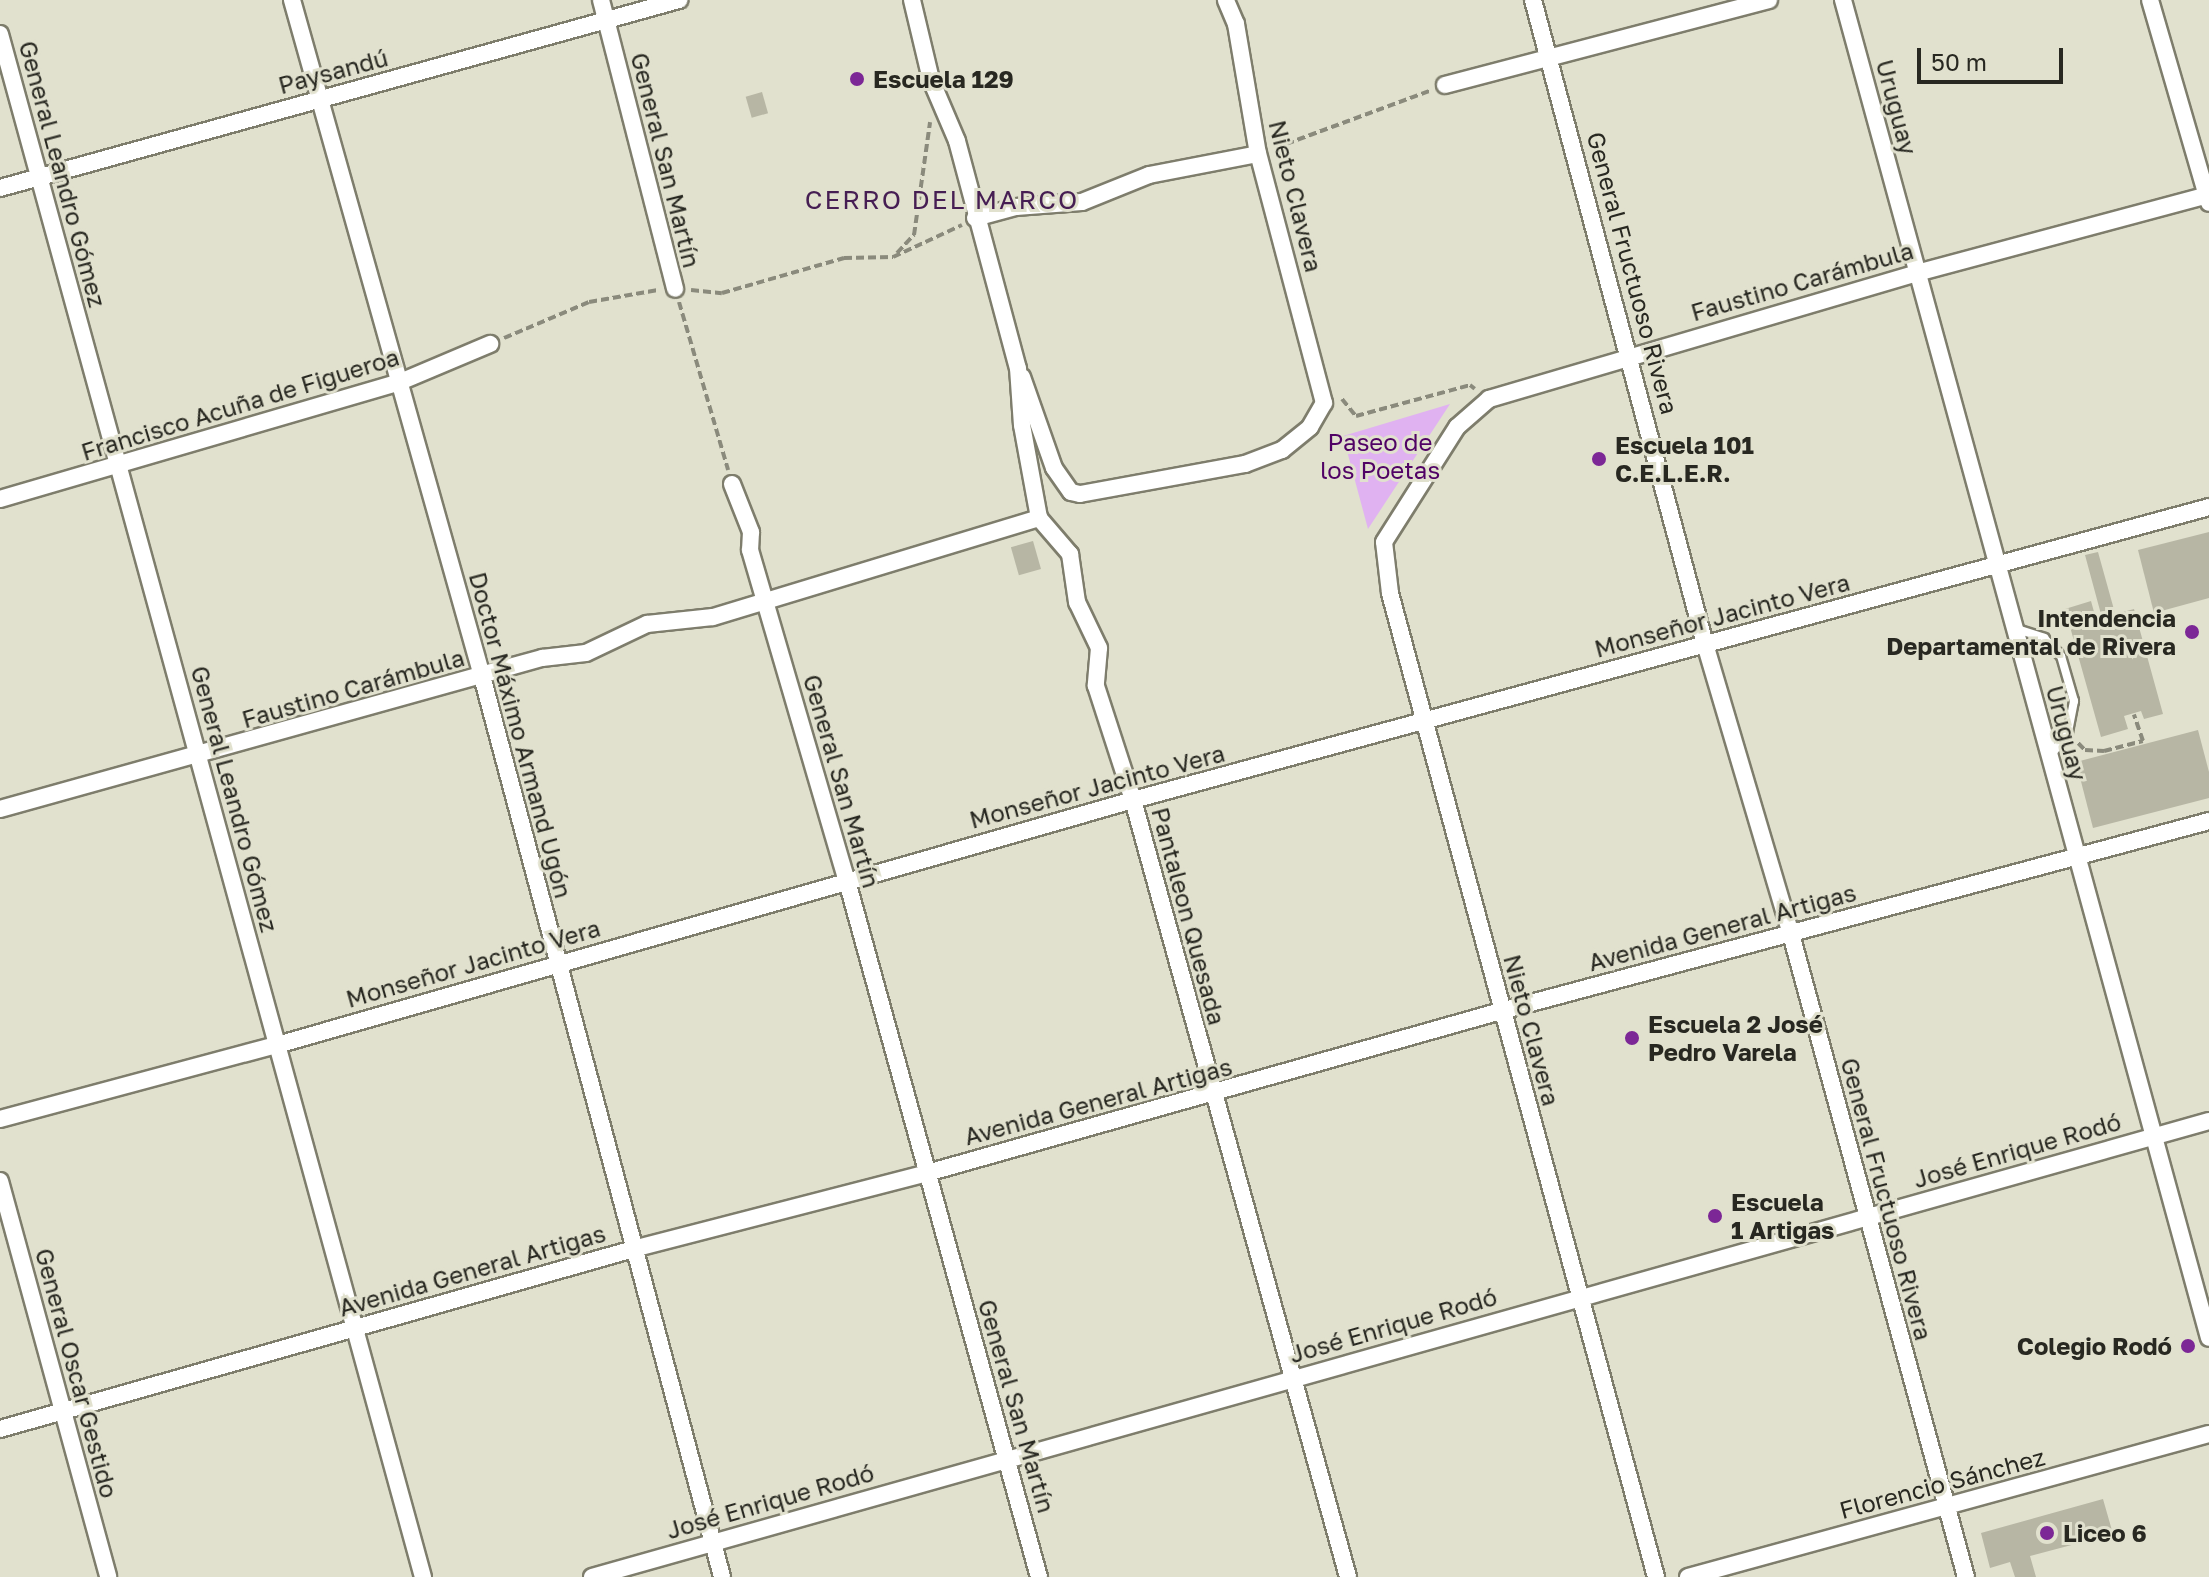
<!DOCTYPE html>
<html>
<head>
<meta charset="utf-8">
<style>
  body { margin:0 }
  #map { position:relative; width:2209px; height:1577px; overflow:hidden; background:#e1e1ce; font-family:"Golos Text",sans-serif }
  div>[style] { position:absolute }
  .green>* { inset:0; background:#e0b2f1 }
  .building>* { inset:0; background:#b7b6a4; transform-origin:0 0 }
  .path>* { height:4px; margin-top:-2px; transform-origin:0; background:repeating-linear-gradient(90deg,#8a8a7c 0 8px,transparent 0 12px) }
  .roads { filter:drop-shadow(2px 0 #7e7d6c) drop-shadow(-2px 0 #7e7d6c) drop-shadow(0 2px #7e7d6c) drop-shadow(0 -2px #7e7d6c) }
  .lane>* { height:8px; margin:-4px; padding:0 4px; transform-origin:4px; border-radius:4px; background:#fff }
  .street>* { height:16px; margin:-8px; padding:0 8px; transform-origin:8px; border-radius:8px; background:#fff }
  .dots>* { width:22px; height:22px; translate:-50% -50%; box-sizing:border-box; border:4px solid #e1e1ce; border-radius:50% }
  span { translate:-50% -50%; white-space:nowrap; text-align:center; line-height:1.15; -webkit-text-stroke:6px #e1e1ce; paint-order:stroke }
  .street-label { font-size:24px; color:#282821 }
  .poi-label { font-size:24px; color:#282821; font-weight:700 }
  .left { translate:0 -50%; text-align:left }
  .right { translate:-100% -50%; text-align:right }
  .park-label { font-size:24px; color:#500265 }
  .neighbourhood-label { font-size:26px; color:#461e53; letter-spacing:2px }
  .scale { position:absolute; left:1917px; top:48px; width:146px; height:36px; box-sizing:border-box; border:4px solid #282821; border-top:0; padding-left:10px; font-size:24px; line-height:28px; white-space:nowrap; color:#282821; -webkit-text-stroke:6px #e1e1ce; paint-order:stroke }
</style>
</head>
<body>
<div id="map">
  <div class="green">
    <div style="clip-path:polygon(1450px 404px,1368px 529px,1343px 436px)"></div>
  </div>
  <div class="building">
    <div style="left:762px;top:92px;width:22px;height:17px;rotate:74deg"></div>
    <div style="clip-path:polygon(2209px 532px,2209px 598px,2154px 613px,2138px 550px)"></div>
    <div style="left:1033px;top:541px;width:29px;height:23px;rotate:74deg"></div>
    <div style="clip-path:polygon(2098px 552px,2118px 624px,2126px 622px,2123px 612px,2134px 609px,2163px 714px,2144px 719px,2141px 711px,2124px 716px,2128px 729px,2101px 737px,2065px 609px,2091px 601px,2096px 619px,2102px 618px,2085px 555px)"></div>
    <div style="clip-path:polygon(2198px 730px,2209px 772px,2209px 798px,2093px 828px,2076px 762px)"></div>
    <div style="clip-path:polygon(2103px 1499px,2113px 1534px,2030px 1556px,2036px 1577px,2015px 1577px,2010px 1562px,1990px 1568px,1981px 1533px)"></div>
  </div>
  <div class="path">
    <div style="left:1275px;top:148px;width:167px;rotate:-20.3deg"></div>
    <div style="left:897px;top:253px;width:25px;rotate:-47deg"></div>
    <div style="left:914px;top:235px;width:114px;rotate:-81.9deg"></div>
    <div style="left:691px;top:290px;width:31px;rotate:6deg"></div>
    <div style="left:722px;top:293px;width:127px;rotate:-16deg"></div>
    <div style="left:844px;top:258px;width:49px;rotate:-1.2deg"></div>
    <div style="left:893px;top:257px;width:76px;rotate:-24.9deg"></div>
    <div style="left:679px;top:302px;width:175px;rotate:73.7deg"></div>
    <div style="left:504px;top:338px;width:92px;rotate:-23deg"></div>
    <div style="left:589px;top:302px;width:70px;rotate:-9.9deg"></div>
    <div style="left:1342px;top:399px;width:22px;rotate:51deg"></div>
    <div style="left:1356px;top:416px;width:118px;rotate:-15.2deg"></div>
    <div style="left:1470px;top:385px;width:6px;rotate:39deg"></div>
    <div style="left:2078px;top:743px;width:10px;rotate:45deg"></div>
    <div style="left:2085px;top:750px;width:19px;rotate:3deg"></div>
    <div style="left:2104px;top:751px;width:40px;rotate:-14.4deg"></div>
    <div style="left:2143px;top:741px;width:28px;rotate:-109deg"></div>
  </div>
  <div class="roads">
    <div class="lane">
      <div style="left:2014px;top:628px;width:32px;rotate:18deg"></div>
      <div style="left:2044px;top:638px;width:25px;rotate:47deg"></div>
      <div style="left:2061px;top:656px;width:47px;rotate:73.9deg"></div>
      <div style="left:2074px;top:701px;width:33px;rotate:101deg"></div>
      <div style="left:2068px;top:733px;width:31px;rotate:128deg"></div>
    </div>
    <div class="street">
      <div style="left:292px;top:0;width:702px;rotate:74.3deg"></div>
      <div style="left:482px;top:676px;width:932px;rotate:75.08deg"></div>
      <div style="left:601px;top:0;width:298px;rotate:75.6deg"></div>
      <div style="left:912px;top:0;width:82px;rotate:76.6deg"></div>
      <div style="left:931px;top:80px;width:66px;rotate:66.9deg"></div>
      <div style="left:957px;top:141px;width:235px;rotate:75deg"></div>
      <div style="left:1018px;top:368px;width:57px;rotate:86deg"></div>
      <div style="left:1022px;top:425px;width:95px;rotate:79.6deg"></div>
      <div style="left:1039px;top:518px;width:48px;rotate:49.3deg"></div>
      <div style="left:1070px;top:554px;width:49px;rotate:81.7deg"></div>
      <div style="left:1077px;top:602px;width:51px;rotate:64.4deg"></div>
      <div style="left:1099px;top:648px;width:38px;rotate:95deg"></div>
      <div style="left:1096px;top:686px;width:120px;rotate:72deg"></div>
      <div style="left:1133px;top:800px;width:806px;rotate:74.53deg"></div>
      <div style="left:1533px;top:0;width:667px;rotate:75.05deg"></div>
      <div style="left:1705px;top:644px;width:302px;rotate:73.5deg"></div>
      <div style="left:1791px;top:934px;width:666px;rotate:74.78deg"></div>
      <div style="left:1843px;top:0;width:1387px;rotate:74.7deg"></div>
      <div style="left:2150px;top:0;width:211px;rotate:73.8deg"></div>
      <div style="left:0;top:34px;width:1600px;rotate:74.67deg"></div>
      <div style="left:1445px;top:85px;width:335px;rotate:-14.7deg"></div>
      <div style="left:0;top:188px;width:705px;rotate:-15.48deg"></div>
      <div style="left:975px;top:218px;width:42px;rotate:-15deg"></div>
      <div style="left:1016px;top:207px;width:66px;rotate:-4.3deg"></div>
      <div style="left:1082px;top:202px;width:72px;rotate:-21.9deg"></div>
      <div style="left:1149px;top:175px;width:111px;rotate:-10.9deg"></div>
      <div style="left:1022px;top:377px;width:96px;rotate:70.6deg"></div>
      <div style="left:1054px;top:468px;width:29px;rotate:55deg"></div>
      <div style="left:1071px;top:492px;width:9px;rotate:13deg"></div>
      <div style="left:1080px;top:494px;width:168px;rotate:-10.3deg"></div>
      <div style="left:1245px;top:464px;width:40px;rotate:-21deg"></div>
      <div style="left:1282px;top:450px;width:36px;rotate:-39deg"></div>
      <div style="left:1310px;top:427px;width:28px;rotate:-60deg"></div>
      <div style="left:1324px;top:403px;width:258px;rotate:-104.8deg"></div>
      <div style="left:1258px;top:154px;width:132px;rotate:-99.6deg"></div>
      <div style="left:1236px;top:24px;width:26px;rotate:-113deg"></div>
      <div style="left:732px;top:484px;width:52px;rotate:68.4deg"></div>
      <div style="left:751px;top:532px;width:18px;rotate:93deg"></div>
      <div style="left:750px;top:550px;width:345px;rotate:73.7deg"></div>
      <div style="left:847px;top:881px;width:722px;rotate:74.58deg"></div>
      <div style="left:0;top:499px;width:417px;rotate:-16.3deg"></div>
      <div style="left:400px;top:382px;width:98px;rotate:-22.9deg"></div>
      <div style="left:0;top:809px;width:563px;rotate:-15.57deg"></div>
      <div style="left:542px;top:658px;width:44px;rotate:-6.5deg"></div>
      <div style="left:586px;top:653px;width:68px;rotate:-25.4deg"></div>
      <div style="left:647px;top:624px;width:66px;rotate:-6.1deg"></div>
      <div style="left:713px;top:617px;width:341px;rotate:-16.9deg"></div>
      <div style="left:0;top:1119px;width:287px;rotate:-15deg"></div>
      <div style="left:277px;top:1045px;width:890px;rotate:-15.97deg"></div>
      <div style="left:1133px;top:800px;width:1115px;rotate:-15.23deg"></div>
      <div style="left:0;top:1181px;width:410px;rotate:74.7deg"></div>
      <div style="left:0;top:1429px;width:662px;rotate:-15.86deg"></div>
      <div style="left:637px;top:1248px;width:300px;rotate:-14.5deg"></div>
      <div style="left:927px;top:1173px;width:596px;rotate:-15.76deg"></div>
      <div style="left:1501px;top:1011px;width:733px;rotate:-15.02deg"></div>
      <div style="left:592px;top:1577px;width:1680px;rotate:-15.75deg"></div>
      <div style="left:1656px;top:1577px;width:1019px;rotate:-105.13deg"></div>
      <div style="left:1390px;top:593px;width:51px;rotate:-96.7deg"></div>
      <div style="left:1384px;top:542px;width:136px;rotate:-57.6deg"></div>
      <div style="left:1457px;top:427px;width:43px;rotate:-41.2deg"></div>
      <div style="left:1489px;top:399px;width:446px;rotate:-16.4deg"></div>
      <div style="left:1917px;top:273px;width:302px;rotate:-15deg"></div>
      <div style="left:1688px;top:1577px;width:540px;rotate:-15.35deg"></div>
    </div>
  </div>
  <div class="dots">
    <div style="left:857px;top:79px;background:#7c2796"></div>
    <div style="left:1599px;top:459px;background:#7c2796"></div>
    <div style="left:2192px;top:632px;background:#7c2796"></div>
    <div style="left:1632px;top:1038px;background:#7c2796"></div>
    <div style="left:1715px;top:1216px;background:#7c2796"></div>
    <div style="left:2188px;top:1346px;background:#7c2796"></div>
    <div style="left:2047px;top:1533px;background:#7c2796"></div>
  </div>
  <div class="street-label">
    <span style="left:333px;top:71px;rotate:-15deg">Paysandú</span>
    <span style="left:1897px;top:107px;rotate:75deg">Uruguay</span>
    <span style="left:666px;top:160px;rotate:76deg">General San Martín</span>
    <span style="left:63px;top:174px;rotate:75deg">General Leandro Gómez</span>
    <span style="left:1296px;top:196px;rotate:76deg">Nieto Clavera</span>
    <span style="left:1633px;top:273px;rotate:75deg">General Fructuoso Rivera</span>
    <span style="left:1802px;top:281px;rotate:-16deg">Faustino Carámbula</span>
    <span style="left:240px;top:404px;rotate:-17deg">Francisco Acuña de Figueroa</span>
    <span style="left:1722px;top:615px;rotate:-15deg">Monseñor Jacinto Vera</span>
    <span style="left:353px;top:688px;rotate:-16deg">Faustino Carámbula</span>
    <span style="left:2067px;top:733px;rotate:75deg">Uruguay</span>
    <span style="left:521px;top:735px;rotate:75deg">Doctor Máximo Armand Ugón</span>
    <span style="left:842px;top:781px;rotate:74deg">General San Martín</span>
    <span style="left:1097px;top:786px;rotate:-15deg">Monseñor Jacinto Vera</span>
    <span style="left:235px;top:799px;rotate:75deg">General Leandro Gómez</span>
    <span style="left:1189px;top:916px;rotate:75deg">Pantaleon Quesada</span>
    <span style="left:1722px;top:927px;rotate:-15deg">Avenida General Artigas</span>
    <span style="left:473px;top:963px;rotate:-16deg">Monseñor Jacinto Vera</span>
    <span style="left:1532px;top:1030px;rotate:75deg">Nieto Clavera</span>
    <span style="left:1098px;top:1101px;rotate:-15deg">Avenida General Artigas</span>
    <span style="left:2017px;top:1150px;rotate:-16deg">José Enrique Rodó</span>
    <span style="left:1887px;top:1199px;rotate:75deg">General Fructuoso Rivera</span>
    <span style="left:472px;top:1270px;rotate:-16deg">Avenida General Artigas</span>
    <span style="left:1393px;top:1325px;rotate:-16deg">José Enrique Rodó</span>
    <span style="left:77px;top:1373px;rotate:75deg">General Oscar Gestido</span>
    <span style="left:1017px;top:1406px;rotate:74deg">General San Martín</span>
    <span style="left:1942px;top:1483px;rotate:-15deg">Florencio Sánchez</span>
    <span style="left:770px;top:1501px;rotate:-16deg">José Enrique Rodó</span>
  </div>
  <div class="poi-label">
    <span class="left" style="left:873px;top:79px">Escuela 129</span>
    <span class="left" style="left:1615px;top:459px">Escuela 101<br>C.E.L.E.R.</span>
    <span class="right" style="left:2176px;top:632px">Intendencia<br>Departamental de Rivera</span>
    <span class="left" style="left:1648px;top:1038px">Escuela 2 José<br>Pedro Varela</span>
    <span class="left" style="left:1731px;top:1216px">Escuela<br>1 Artigas</span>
    <span class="right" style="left:2172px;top:1346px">Colegio Rodó</span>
    <span class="left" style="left:2063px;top:1533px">Liceo 6</span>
  </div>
  <div class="park-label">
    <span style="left:1380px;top:456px">Paseo de<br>los Poetas</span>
  </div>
  <div class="neighbourhood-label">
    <span style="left:942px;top:200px">CERRO DEL MARCO</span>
  </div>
  <div class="scale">50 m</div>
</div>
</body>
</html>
